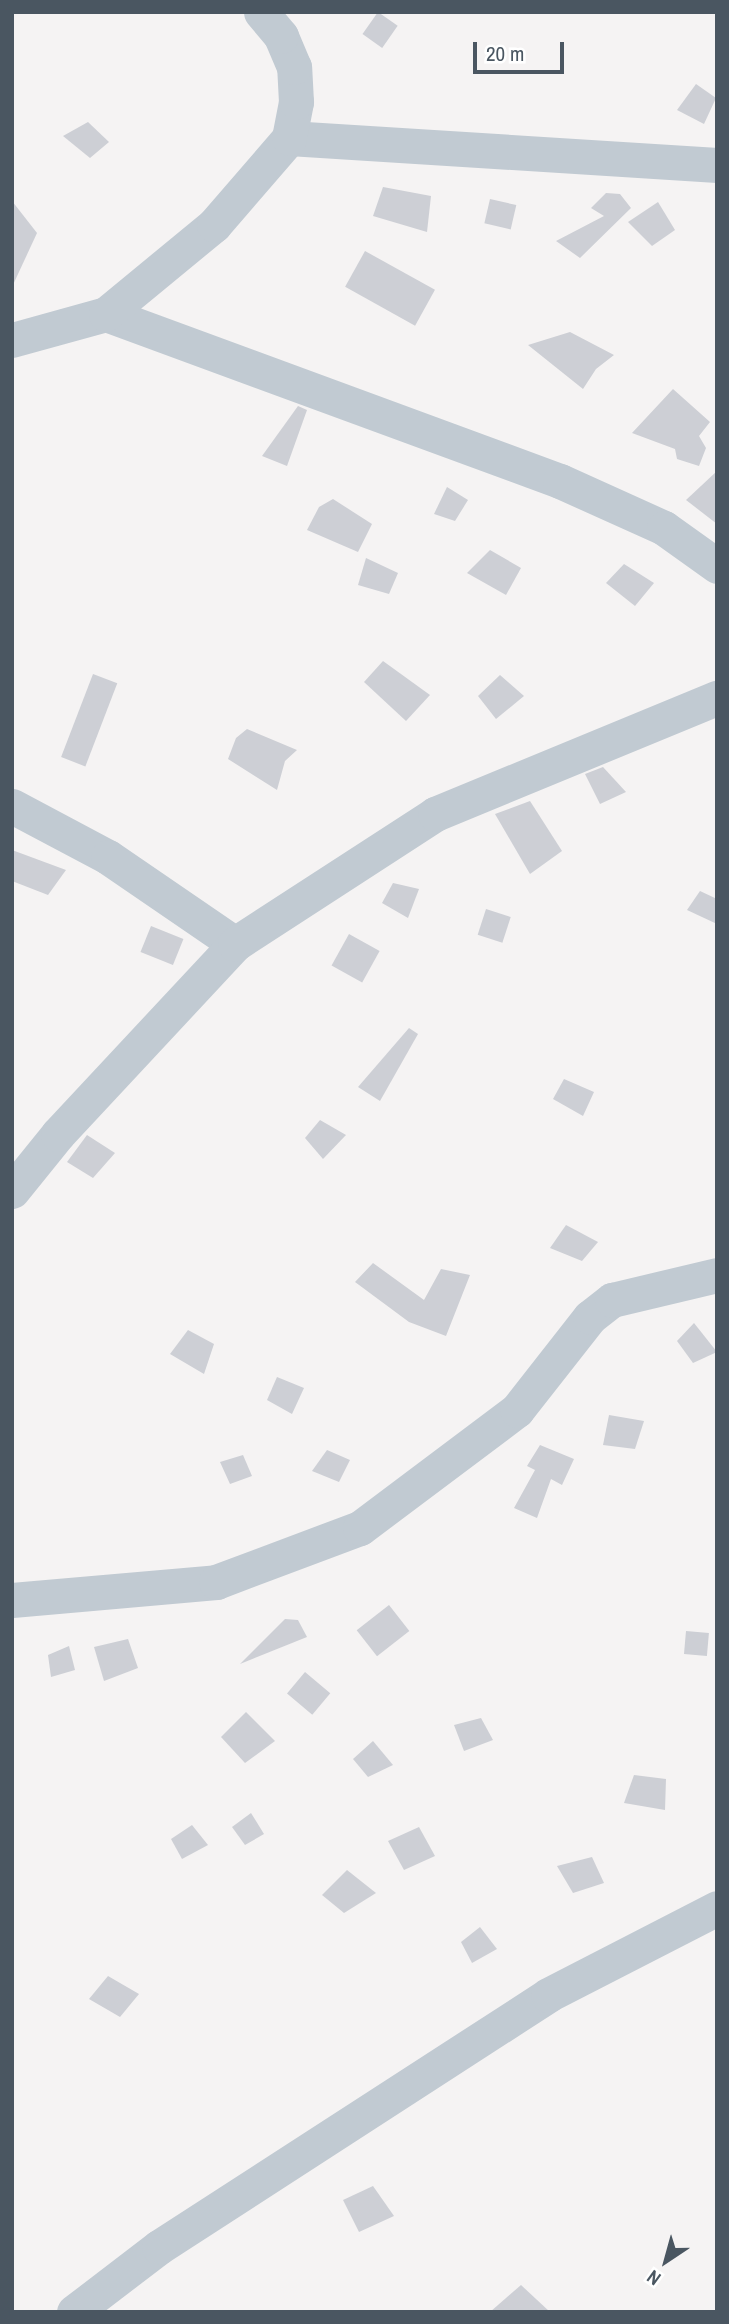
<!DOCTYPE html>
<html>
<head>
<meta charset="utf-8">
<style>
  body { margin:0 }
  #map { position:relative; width:729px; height:2324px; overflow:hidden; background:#f5f3f3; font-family:"Archivo Narrow",sans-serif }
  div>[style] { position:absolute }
  .building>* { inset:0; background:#cdcfd5; transform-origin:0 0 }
  .street>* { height:35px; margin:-17.5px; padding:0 17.5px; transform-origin:17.5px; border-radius:17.5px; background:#c1cad2 }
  span { translate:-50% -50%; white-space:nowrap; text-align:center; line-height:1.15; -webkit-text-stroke:5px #fff; paint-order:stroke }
  .frame { position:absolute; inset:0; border:14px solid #4a5661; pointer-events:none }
  .north { position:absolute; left:631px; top:2226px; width:70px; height:70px; -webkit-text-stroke:5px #fff; paint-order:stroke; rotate:216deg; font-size:19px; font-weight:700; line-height:28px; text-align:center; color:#4a5661 }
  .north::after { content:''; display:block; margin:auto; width:24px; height:32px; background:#4a5661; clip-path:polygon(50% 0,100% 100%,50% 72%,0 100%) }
  .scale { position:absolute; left:473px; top:42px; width:91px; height:32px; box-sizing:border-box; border:4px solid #4a5661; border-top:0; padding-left:9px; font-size:21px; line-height:24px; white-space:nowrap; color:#4a5661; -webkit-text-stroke:5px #fff; paint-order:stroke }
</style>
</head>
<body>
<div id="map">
  <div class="building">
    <div style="left:378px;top:12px;width:24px;height:27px;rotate:35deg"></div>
    <div style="clip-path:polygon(696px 84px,716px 98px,704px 124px,677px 110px)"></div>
    <div style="clip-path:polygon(88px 122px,109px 142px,90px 158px,63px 136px)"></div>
    <div style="clip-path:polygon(383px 187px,431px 196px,427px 232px,373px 216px)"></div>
    <div style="clip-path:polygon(606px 193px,620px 194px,631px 208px,580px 258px,556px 241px,604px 216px,591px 208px)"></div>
    <div style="left:490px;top:199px;width:27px;height:25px;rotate:13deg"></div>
    <div style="clip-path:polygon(12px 201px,37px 233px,12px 287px)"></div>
    <div style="clip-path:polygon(658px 202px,675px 230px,652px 246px,628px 222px)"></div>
    <div style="left:365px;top:251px;width:80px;height:41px;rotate:29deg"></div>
    <div style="clip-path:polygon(570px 332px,614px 355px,596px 369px,583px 389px,528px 345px)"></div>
    <div style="clip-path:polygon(673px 389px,710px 422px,699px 436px,706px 448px,699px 466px,677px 459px,675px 449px,632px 433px)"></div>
    <div style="clip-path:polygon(298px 406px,307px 410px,287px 466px,262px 456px)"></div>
    <div style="clip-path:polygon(717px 471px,717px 524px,686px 500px)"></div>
    <div style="clip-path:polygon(447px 487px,468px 500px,455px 521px,434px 514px)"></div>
    <div style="clip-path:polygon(333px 499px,372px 524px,358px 552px,307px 530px,319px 507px)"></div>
    <div style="clip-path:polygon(490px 550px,521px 568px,506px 595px,467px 573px)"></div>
    <div style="clip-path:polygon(366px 558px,398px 573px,389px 594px,358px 585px)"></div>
    <div style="clip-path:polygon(624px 564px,654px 583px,635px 606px,606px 583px)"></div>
    <div style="clip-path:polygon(383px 661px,430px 695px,406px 721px,364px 682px)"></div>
    <div style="left:93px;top:674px;width:26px;height:89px;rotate:21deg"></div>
    <div style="clip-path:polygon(500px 675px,524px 696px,496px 719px,478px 696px)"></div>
    <div style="clip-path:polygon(247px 729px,297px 750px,285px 761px,277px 790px,228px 759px,236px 738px)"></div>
    <div style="clip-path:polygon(603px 767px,626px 792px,600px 804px,585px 774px)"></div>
    <div style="clip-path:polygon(530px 801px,562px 851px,530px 874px,495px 814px)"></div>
    <div style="clip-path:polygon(12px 850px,66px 870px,48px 895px,12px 881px)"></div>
    <div style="clip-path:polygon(393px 883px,419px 889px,408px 918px,382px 903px)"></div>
    <div style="clip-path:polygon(700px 891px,717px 899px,717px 924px,687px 910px)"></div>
    <div style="left:486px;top:909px;width:26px;height:27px;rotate:18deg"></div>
    <div style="left:151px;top:926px;width:35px;height:28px;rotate:22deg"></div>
    <div style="left:349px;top:934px;width:35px;height:36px;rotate:29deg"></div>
    <div style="clip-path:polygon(409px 1028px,418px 1034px,380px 1101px,358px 1087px)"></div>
    <div style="clip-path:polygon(564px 1079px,594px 1092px,583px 1116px,553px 1099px)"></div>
    <div style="clip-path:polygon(320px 1120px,346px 1135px,323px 1159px,305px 1138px)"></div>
    <div style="clip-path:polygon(87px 1135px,115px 1153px,93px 1178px,67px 1162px)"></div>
    <div style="clip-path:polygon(566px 1225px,598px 1242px,582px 1261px,550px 1248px)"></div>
    <div style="clip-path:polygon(373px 1263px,424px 1300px,441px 1269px,470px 1275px,446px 1336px,409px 1322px,355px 1282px)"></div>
    <div style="clip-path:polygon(694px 1323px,717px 1352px,693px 1363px,677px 1341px)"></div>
    <div style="clip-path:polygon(188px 1330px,214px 1344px,204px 1374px,170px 1354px)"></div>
    <div style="clip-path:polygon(277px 1377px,304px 1388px,292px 1414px,267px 1400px)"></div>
    <div style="clip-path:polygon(609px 1415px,644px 1421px,635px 1449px,603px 1445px)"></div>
    <div style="clip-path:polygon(540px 1445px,574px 1459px,562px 1485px,551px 1479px,537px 1518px,514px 1508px,535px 1470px,527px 1466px)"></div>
    <div style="clip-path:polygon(327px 1450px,350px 1460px,339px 1482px,312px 1471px)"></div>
    <div style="clip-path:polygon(243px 1455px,252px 1476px,230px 1484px,220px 1462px)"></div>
    <div style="left:389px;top:1605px;width:33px;height:41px;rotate:52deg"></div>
    <div style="clip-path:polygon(285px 1619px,298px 1620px,307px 1637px,240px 1664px)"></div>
    <div style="left:686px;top:1631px;width:23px;height:23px;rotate:5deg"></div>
    <div style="clip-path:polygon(128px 1639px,138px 1668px,104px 1681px,94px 1647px)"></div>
    <div style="clip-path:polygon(69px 1646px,75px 1670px,51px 1677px,48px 1655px)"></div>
    <div style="left:305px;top:1672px;width:33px;height:28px;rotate:40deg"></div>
    <div style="clip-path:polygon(246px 1712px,275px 1741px,245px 1763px,221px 1737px)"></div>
    <div style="clip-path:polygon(481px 1718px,493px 1740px,464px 1751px,454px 1725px)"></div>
    <div style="clip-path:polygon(373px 1741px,393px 1765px,368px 1777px,353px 1759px)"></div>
    <div style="clip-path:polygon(634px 1775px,666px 1779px,665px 1810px,624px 1803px)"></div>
    <div style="clip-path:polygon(251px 1813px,264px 1834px,245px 1845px,232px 1827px)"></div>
    <div style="clip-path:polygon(192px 1825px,208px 1845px,182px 1859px,171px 1839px)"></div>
    <div style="clip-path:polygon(419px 1827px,435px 1856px,404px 1870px,388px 1841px)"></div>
    <div style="clip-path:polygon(592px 1857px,604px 1883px,573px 1893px,557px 1866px)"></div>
    <div style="clip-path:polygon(347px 1870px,376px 1893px,344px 1913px,322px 1895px)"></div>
    <div style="clip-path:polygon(480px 1927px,497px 1949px,472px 1963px,461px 1942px)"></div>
    <div style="clip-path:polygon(108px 1976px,139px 1994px,120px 2017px,89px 1999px)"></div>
    <div style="clip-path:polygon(373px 2186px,394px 2216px,359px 2232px,343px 2200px)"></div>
    <div style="clip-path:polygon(521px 2285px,550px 2312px,490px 2312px)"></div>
  </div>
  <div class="street">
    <div style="left:289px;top:138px;width:429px;rotate:3.6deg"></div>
    <div style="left:106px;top:314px;width:484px;rotate:20.2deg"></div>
    <div style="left:560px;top:481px;width:114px;rotate:24.3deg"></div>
    <div style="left:664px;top:528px;width:65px;rotate:35.6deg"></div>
    <div style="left:12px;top:340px;width:98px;rotate:-15.5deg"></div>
    <div style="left:106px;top:314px;width:140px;rotate:-39.5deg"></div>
    <div style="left:214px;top:225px;width:115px;rotate:-49.2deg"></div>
    <div style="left:289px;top:138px;width:37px;rotate:-79deg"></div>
    <div style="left:296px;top:102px;width:35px;rotate:-93deg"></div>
    <div style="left:294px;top:67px;width:34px;rotate:-113deg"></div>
    <div style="left:281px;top:36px;width:31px;rotate:-130deg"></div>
    <div style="left:12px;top:806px;width:109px;rotate:28deg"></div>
    <div style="left:108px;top:857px;width:154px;rotate:34.4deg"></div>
    <div style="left:12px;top:1191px;width:73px;rotate:-51.1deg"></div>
    <div style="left:58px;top:1134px;width:260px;rotate:-47deg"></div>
    <div style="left:235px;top:944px;width:239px;rotate:-33deg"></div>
    <div style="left:435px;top:814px;width:305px;rotate:-22.4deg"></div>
    <div style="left:12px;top:1600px;width:205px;rotate:-5deg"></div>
    <div style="left:216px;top:1582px;width:154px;rotate:-20.6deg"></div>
    <div style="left:360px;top:1528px;width:196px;rotate:-36.9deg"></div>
    <div style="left:517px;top:1410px;width:118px;rotate:-51.9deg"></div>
    <div style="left:590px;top:1317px;width:28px;rotate:-38deg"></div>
    <div style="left:612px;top:1300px;width:108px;rotate:-13.4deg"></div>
    <div style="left:74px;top:2312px;width:107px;rotate:-37.4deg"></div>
    <div style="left:159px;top:2247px;width:463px;rotate:-32.9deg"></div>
    <div style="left:548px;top:1995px;width:190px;rotate:-27.2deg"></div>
  </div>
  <div class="frame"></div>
  <div class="north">N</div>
  <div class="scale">20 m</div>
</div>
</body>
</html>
